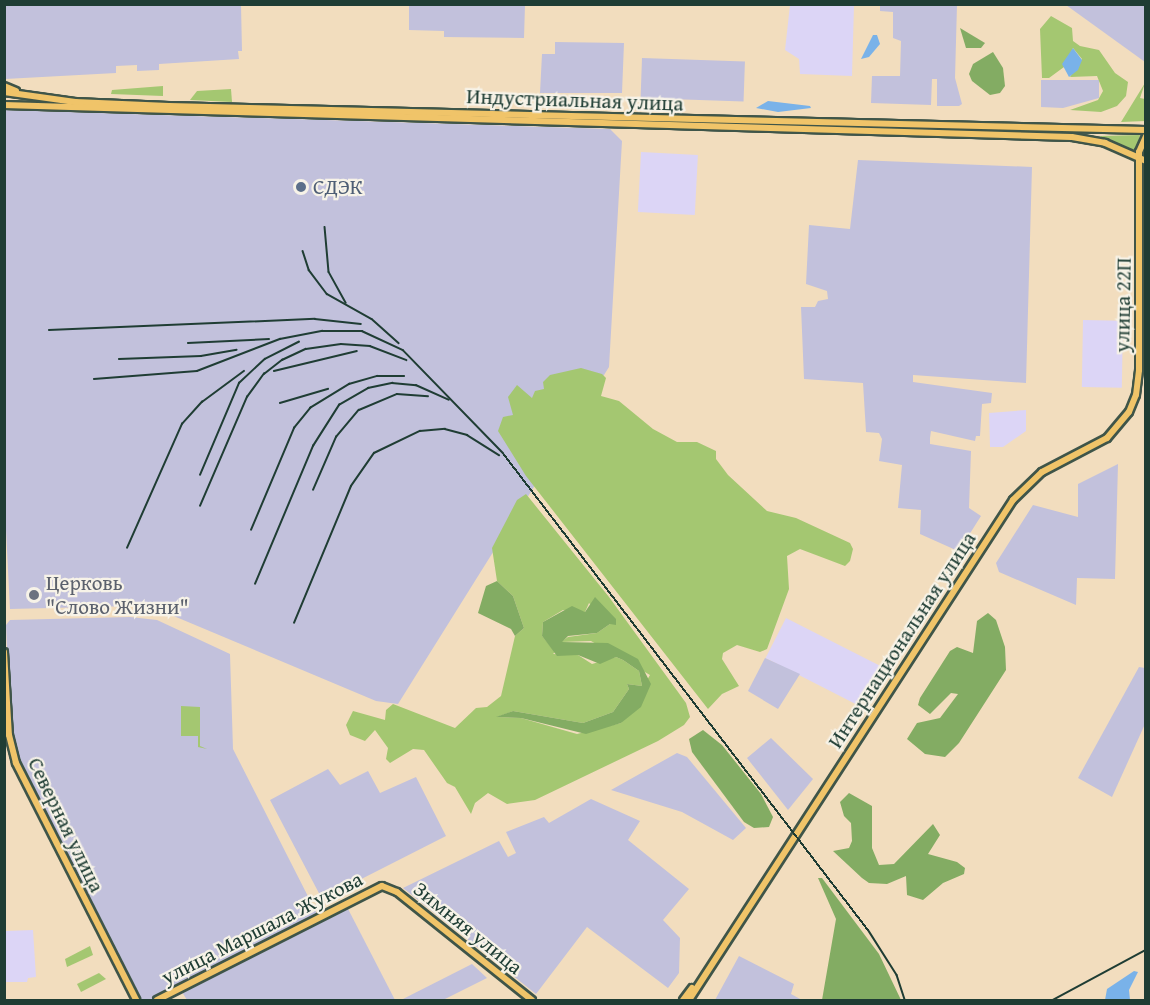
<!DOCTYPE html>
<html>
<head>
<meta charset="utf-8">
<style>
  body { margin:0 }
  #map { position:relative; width:1150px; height:1005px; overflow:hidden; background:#f2ddbe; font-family:"Gentium Book Plus",serif }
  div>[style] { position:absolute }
  .built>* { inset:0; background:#dcd5f6; transform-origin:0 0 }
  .industrial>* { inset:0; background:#c2c1dc; transform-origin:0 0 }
  .green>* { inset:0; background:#a4c771 }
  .forest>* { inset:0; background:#83ac63 }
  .water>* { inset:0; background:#79b2e9 }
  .roads { filter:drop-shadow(2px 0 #3f5549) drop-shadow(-2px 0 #3f5549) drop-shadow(0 2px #3f5549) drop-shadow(0 -2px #3f5549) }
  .major>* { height:6px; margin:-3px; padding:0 3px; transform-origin:3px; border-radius:3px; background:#f0c469 }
  .rail>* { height:1.5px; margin:-0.75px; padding:0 0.75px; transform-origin:0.75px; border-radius:0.75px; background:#1f3d34 }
  .dots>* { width:16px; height:16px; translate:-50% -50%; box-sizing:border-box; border:3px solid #f7f3e8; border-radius:50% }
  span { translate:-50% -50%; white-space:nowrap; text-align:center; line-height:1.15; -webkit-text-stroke:4.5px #f7f3e8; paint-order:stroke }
  .street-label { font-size:21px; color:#1f3d34 }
  .service-label { font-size:21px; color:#4e5e75 }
  .left { translate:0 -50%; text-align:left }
  .worship-label { font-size:21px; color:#5b616d }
  .frame { position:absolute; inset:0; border:6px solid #1f3d34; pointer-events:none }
</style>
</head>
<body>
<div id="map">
  <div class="built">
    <div style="clip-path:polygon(790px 5px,854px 5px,852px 76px,800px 74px,799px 59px,785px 50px)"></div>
    <div style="left:641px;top:152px;width:57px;height:60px;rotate:3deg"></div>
    <div style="left:1083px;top:320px;width:40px;height:67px;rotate:1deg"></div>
    <div style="clip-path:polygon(1026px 410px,1026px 431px,1003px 447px,990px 447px,989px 413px)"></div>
    <div style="left:786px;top:618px;width:106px;height:45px;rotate:27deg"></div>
    <div style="clip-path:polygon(33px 930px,36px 977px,28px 978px,27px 982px,5px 982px,5px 931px)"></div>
  </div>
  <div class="industrial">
    <div style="clip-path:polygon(4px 5px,241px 5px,242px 51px,238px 51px,239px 59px,159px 64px,159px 70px,137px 71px,137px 65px,116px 66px,116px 73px,5px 79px)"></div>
    <div style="clip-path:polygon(409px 5px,525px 5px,524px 38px,444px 37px,444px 31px,409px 30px)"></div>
    <div style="clip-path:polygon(880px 5px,957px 5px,955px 78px,962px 104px,959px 106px,937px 106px,937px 79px,932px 79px,931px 105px,871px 103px,872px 76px,900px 76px,901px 41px,893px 38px,893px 12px,880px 11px)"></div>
    <div style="clip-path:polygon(1066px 5px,1145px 5px,1145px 62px)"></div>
    <div style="clip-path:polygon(555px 42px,624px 43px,622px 93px,540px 93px,542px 54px,555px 54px)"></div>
    <div style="left:642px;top:58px;width:103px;height:40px;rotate:2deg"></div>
    <div style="clip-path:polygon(1041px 80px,1099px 80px,1099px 98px,1063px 108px,1041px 107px)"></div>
    <div style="clip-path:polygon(5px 110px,610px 129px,622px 141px,609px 367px,398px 704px,376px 701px,157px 609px,131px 606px,10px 609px,4px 491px)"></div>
    <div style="clip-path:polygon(858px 160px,1032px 167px,1026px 383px,913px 375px,913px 382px,992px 393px,991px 403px,982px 404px,980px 436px,976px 436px,975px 441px,931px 431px,930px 438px,930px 444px,971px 451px,969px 508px,981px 516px,969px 535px,974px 539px,968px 549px,962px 545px,958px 551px,920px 534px,921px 510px,898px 508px,902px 465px,879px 461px,882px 439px,879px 433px,866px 432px,863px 383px,804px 379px,801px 307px,815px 307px,818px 301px,828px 299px,827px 291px,806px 284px,809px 225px,850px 229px)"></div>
    <div style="clip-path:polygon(1118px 464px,1115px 579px,1077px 578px,1076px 605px,999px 572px,996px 563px,1033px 505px,1078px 517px,1078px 484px)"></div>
    <div style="clip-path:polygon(130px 617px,157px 620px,230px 654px,233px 749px,317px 914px,151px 1000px,139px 1000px,28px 785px,13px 738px,9px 697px,6px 625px,10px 620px)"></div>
    <div style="clip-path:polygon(765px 658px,800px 674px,778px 709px,748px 691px)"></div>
    <div style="clip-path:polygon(1139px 667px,1145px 668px,1145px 724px,1112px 797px,1078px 778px)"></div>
    <div style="clip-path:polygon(771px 738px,813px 779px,788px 810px,747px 758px)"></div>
    <div style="clip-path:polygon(677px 753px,687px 757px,746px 828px,733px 840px,682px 812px,611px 790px)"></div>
    <div style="clip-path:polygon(328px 769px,340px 785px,368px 771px,380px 793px,416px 777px,446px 836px,322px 899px,270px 800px)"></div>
    <div style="clip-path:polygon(591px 799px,640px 821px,628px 840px,689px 889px,663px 920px,680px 938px,679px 973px,668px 988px,587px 927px,536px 994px,403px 888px,499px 841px,508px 857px,516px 853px,506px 832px,544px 817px,549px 823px)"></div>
    <div style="clip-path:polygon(346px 905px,395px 1000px,187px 1000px,182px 992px)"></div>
    <div style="clip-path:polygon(739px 956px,794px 984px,791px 994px,802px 1000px,715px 1000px)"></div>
    <div style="clip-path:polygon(472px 964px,487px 978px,443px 1000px,401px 1000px)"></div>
  </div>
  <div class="green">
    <div style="clip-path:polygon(1051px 16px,1072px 28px,1073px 41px,1080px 46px,1099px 50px,1115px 73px,1128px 82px,1126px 96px,1117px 106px,1101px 112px,1070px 110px,1098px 100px,1103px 91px,1097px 76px,1070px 77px,1082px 59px,1073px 48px,1064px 67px,1049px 78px,1042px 78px,1040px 29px)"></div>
    <div style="clip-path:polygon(1145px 83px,1140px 98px,1145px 99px,1145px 121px,1121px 122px)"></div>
    <div style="clip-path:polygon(163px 86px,163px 96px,111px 94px,112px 90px)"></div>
    <div style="clip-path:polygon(231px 89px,232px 102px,190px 100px,197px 91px)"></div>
    <div style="clip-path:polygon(1140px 135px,1136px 151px,1099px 136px,1101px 136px)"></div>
    <div style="clip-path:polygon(581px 368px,602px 374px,606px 378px,601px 396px,619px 401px,653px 429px,677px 442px,697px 442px,716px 451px,716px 459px,728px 475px,767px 511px,796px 518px,850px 543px,853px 549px,850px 561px,845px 566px,800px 549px,787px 556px,789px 589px,767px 649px,760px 652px,737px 645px,723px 653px,722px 659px,739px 686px,722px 694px,708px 709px,526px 476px,498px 431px,503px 417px,513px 415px,508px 397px,517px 385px,532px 398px,535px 391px,544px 389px,543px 382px,550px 375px)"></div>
    <div style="clip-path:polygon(evenodd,526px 494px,609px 597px,686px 703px,690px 717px,684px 725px,658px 741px,535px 800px,507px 804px,488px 793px,475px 803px,471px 814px,455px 787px,447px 783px,424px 750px,413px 749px,390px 763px,386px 759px,388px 748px,375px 730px,365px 741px,350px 735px,346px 725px,353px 711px,385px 720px,386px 710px,393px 704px,455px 728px,476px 708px,487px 707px,501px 696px,515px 636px,524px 628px,513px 596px,497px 581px,492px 548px,517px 500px,526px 494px,589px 603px,610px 624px,597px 633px,568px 637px,561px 642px,591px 641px,650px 675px,621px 723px,577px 734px,521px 718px,497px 717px,513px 711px,583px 723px,613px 712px,629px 689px,627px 684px,642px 686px,639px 671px,623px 660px,616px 657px,592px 664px,578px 655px,553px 654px,555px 652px,542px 636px,543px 622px,563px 610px,585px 612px,589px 603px)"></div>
    <div style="clip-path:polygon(181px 706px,200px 707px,200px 746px,207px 749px,198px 747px,198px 736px,181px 736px)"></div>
    <div style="clip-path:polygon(90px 946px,93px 955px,67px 967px,65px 959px)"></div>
    <div style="clip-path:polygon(99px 973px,106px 979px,81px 992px,77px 984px)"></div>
  </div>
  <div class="forest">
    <div style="clip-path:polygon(960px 28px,985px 43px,981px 48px,966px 48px)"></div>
    <div style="clip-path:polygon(993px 52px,1003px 68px,1005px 86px,1000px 93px,990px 95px,972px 81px,969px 74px,973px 64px)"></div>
    <div style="clip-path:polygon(497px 581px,513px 596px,524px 628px,515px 636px,511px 629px,478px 613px,486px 586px)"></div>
    <div style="clip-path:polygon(595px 597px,616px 619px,616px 625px,610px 624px,597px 633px,568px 636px,562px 642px,608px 643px,638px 659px,651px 684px,641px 707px,621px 723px,586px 734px,521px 718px,496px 717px,513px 711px,583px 723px,613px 712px,629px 689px,627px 684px,642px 686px,639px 671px,623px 660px,616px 657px,600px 664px,578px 655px,557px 656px,542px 636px,543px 622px,572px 606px,585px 612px)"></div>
    <div style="clip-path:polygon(988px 613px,996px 620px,1005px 647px,1006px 670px,959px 743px,945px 757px,925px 754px,907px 739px,917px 723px,940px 718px,958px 694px,951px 693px,930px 714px,918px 705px,920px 698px,950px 651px,957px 647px,973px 653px,977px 621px)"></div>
    <div style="clip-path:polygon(703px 730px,722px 745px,761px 794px,773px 817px,769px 827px,754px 828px,744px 822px,692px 752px,689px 739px)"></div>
    <div style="clip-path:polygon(849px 793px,872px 806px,872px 848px,879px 865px,894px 864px,933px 824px,940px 835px,928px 854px,957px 862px,965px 868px,964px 874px,943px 883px,923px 900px,907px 895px,906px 876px,887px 884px,869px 883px,862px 878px,833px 851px,849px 848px,852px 841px,851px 823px,844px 816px,840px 802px)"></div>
    <div style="clip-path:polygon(818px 878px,822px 878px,879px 954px,901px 1000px,822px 1000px,836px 919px)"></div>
  </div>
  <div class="water">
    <div style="clip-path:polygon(873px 35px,877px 35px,880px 44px,869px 57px,861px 59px)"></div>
    <div style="clip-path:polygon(1073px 48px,1082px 60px,1078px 70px,1069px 77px,1062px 64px)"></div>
    <div style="clip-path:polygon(768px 101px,810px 106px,811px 108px,778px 112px,756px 108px)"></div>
    <div style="clip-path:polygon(1134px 971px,1138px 972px,1129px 990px,1130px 1000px,1105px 1000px,1107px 989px)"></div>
  </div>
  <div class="roads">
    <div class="major">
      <div style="left:4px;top:86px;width:13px;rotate:23deg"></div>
      <div style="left:4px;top:92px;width:72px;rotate:8deg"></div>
      <div style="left:75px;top:102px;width:94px;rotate:2.4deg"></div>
      <div style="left:169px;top:106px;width:977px;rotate:1.41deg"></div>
      <div style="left:4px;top:105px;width:1068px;rotate:1.72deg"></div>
      <div style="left:1072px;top:137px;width:34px;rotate:10deg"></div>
      <div style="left:1105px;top:143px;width:45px;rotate:23.7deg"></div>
      <div style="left:4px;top:652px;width:83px;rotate:86.6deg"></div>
      <div style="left:9px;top:735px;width:29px;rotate:76deg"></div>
      <div style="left:16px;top:763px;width:266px;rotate:63.1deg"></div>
      <div style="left:157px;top:1000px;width:252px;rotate:-26.9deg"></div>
      <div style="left:382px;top:886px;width:16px;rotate:22deg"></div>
      <div style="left:397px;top:892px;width:173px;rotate:38.7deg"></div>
      <div style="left:683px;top:1000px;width:15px;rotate:-53deg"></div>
      <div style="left:689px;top:1000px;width:596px;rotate:-57.06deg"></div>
      <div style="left:1013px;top:500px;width:40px;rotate:-44deg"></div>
      <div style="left:1042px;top:472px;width:73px;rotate:-27.6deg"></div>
      <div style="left:1107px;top:438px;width:34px;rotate:-50deg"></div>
      <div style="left:1129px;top:412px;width:18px;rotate:-68deg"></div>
      <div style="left:1136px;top:395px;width:25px;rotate:-83deg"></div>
      <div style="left:1139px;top:370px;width:218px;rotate:-90deg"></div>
      <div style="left:1139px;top:152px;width:17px;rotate:-66deg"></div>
    </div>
  </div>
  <div class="rail">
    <div style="left:325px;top:227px;width:45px;rotate:84.9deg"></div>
    <div style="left:329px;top:272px;width:35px;rotate:61deg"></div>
    <div style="left:303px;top:251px;width:20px;rotate:72deg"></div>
    <div style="left:309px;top:270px;width:30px;rotate:53deg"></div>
    <div style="left:327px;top:294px;width:51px;rotate:29.1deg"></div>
    <div style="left:372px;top:319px;width:36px;rotate:42deg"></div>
    <div style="left:49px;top:330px;width:266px;rotate:-2.4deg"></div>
    <div style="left:315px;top:319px;width:46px;rotate:6.2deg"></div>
    <div style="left:188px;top:343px;width:81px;rotate:-2.8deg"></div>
    <div style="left:119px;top:359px;width:82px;rotate:-2.1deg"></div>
    <div style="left:201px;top:356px;width:36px;rotate:-10deg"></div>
    <div style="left:274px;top:371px;width:85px;rotate:-13.5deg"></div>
    <div style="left:94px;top:379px;width:103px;rotate:-4.4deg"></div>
    <div style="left:197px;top:371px;width:89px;rotate:-21.1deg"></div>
    <div style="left:280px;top:339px;width:43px;rotate:-10.8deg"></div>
    <div style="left:322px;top:331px;width:40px"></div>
    <div style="left:362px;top:331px;width:45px;rotate:24.9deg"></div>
    <div style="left:403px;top:350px;width:144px;rotate:45.8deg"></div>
    <div style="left:503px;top:453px;width:602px;rotate:52.56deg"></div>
    <div style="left:869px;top:931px;width:52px;rotate:57.5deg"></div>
    <div style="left:897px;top:975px;width:26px;rotate:72deg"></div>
    <div style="left:280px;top:403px;width:50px;rotate:-16.3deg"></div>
    <div style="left:200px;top:475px;width:100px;rotate:-67deg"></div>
    <div style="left:239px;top:383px;width:35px;rotate:-43deg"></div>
    <div style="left:265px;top:359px;width:38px;rotate:-27deg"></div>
    <div style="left:313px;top:490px;width:58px;rotate:-66.5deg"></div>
    <div style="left:336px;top:437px;width:35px;rotate:-50deg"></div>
    <div style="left:359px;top:410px;width:41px;rotate:-22.8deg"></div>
    <div style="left:397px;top:394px;width:31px;rotate:4deg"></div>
    <div style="left:200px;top:506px;width:119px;rotate:-66.7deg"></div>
    <div style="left:247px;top:397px;width:29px;rotate:-54deg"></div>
    <div style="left:264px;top:374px;width:23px;rotate:-38deg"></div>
    <div style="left:282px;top:360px;width:26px;rotate:-25deg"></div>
    <div style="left:306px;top:349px;width:35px;rotate:-8deg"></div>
    <div style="left:341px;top:344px;width:29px;rotate:4deg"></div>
    <div style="left:370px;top:346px;width:39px;rotate:21deg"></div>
    <div style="left:251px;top:530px;width:111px;rotate:-67.1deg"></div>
    <div style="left:294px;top:428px;width:26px;rotate:-51deg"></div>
    <div style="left:310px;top:408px;width:46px;rotate:-31.6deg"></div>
    <div style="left:349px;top:384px;width:29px;rotate:-16deg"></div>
    <div style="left:377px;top:376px;width:27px"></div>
    <div style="left:127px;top:548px;width:136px;rotate:-66.1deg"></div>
    <div style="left:182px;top:424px;width:30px;rotate:-48deg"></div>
    <div style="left:202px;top:402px;width:52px;rotate:-36.4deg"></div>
    <div style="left:255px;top:584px;width:150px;rotate:-67.2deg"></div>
    <div style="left:313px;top:446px;width:49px;rotate:-57.6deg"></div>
    <div style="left:339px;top:405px;width:34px;rotate:-30deg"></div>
    <div style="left:368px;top:388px;width:25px;rotate:-12deg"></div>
    <div style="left:392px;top:383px;width:24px;rotate:5deg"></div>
    <div style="left:416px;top:385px;width:36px;rotate:24deg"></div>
    <div style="left:294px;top:623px;width:148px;rotate:-67.4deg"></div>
    <div style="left:351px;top:486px;width:40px;rotate:-55.1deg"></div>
    <div style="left:374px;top:453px;width:51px;rotate:-25.6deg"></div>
    <div style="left:420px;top:431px;width:25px;rotate:-5deg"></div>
    <div style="left:445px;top:429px;width:23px;rotate:15deg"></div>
    <div style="left:467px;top:435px;width:38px;rotate:32deg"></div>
    <div style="left:1053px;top:1000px;width:106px;rotate:-28.3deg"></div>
  </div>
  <div class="dots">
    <div style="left:301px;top:187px;background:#5c6f8a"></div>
    <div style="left:34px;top:595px;background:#6b7280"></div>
  </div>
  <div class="street-label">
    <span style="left:575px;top:100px;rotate:2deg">Индустриальная улица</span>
    <span style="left:1123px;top:305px;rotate:-89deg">улица 22П</span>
    <span style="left:902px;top:640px;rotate:-57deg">Интернациональная улица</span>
    <span style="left:66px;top:825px;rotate:64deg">Северная улица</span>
    <span style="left:262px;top:928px;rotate:-27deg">улица Маршала Жукова</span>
    <span style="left:468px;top:928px;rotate:39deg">Зимняя улица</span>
  </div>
  <div class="service-label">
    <span class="left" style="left:313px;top:187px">СДЭК</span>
  </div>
  <div class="worship-label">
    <span class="left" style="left:46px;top:595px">Церковь<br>"Слово Жизни"</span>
  </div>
  <div class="frame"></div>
</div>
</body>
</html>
